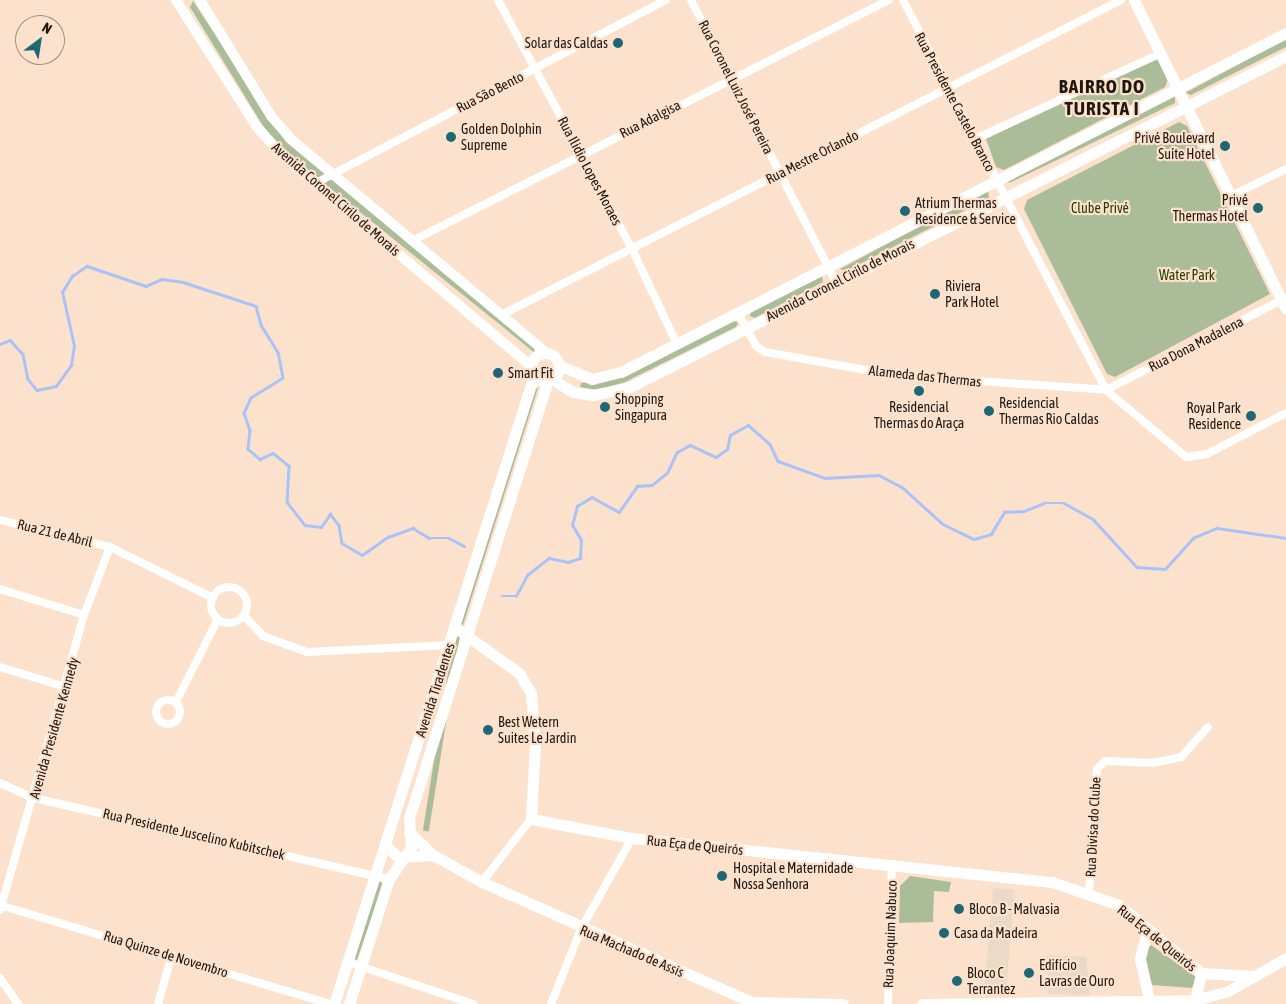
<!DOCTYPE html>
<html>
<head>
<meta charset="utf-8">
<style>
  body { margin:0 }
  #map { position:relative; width:1286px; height:1004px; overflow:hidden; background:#fce2cd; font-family:"Asap Condensed",sans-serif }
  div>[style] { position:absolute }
  .commercial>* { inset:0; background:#e9dbc8; transform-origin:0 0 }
  .green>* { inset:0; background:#abbd98; transform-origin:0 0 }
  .stream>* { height:2.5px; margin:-1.25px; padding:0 1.25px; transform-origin:1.25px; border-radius:1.25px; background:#aac3f7 }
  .minor>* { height:8px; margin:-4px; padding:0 4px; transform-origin:4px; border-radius:4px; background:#fff }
  .minor>.ring { margin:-4px; padding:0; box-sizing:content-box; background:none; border:8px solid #fff; border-radius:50% }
  .tertiary>* { height:10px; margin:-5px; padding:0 5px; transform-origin:5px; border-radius:5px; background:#fff }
  .secondary>* { height:11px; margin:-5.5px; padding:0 5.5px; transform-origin:5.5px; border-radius:5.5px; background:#fff }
  .secondary>.ring { margin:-5.5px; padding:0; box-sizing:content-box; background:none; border:11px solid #fff; border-radius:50% }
  .dots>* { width:14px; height:14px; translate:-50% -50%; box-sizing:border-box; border:2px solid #fce2cd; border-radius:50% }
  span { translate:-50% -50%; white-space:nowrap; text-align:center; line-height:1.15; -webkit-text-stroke:4.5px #fce2cd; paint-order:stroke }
  .poi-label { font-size:14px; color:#201710 }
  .right { translate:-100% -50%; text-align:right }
  .left { translate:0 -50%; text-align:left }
  .street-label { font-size:14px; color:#201710 }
  .park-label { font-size:14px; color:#263c00 }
  .district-label { font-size:19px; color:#201710; font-weight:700; letter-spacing:1px }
  .north { position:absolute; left:15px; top:15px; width:50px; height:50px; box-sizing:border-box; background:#fce2cd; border:1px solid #a49181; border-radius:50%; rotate:31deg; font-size:14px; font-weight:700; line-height:20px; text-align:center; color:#201710 }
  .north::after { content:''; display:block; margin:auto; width:18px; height:22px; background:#206776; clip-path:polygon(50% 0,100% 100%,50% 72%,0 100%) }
</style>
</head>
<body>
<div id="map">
  <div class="commercial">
    <div style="left:993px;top:888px;width:22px;height:105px;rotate:5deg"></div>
    <div style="clip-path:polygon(1047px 955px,1086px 957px,1090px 995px,1048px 994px)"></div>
  </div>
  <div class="green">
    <div style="clip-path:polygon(193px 1px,286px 142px,534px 347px,535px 353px,283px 150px,263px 126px,190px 7px)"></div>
    <div style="clip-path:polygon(1286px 39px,1286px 47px,1191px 95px,1185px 93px)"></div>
    <div style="clip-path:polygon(1157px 58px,1168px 79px,1165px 87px,1004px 170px,996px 167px,986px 139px)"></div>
    <div style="clip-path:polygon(1175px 96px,1175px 103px,1009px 183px,1008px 181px)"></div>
    <div style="clip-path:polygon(1179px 122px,1187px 126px,1270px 294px,1115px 377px,1107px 374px,1024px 209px,1027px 200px)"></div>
    <div style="clip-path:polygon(988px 190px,989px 198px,846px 271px,840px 269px)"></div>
    <div style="clip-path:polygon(822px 276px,823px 282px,755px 318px,750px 316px,751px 311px)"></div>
    <div style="clip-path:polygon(733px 320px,738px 323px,736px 327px,625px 382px,598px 390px,580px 387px,581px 383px,613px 380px)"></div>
    <div style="clip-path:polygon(538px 388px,463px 625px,458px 623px,535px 389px)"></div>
    <div style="left:454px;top:634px;width:6px;height:199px;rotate:9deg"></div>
    <div style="clip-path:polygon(910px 876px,951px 882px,949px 892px,934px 891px,933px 922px,899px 923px,900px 886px)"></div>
    <div style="clip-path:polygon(379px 880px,383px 884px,357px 960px,354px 959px)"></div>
    <div style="clip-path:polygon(1151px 945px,1196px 977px,1192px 988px,1152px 985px,1144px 954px)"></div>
  </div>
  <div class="stream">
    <div style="left:0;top:344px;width:11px;rotate:-22deg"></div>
    <div style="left:10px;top:340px;width:19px;rotate:47deg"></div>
    <div style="left:23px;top:354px;width:25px;rotate:79deg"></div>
    <div style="left:28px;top:379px;width:14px;rotate:51deg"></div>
    <div style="left:37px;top:390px;width:19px;rotate:-12deg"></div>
    <div style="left:56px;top:386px;width:26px;rotate:-54deg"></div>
    <div style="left:71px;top:365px;width:19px;rotate:-81deg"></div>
    <div style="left:74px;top:346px;width:55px;rotate:-102.5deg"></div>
    <div style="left:62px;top:292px;width:19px;rotate:-58deg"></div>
    <div style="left:72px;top:276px;width:18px;rotate:-34deg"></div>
    <div style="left:87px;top:266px;width:62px;rotate:18.7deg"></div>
    <div style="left:146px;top:286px;width:17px;rotate:-24deg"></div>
    <div style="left:162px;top:279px;width:21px;rotate:8deg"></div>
    <div style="left:183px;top:282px;width:77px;rotate:18.2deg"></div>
    <div style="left:256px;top:306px;width:20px;rotate:75deg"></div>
    <div style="left:261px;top:325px;width:32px;rotate:58deg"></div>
    <div style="left:278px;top:352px;width:26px;rotate:79deg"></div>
    <div style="left:283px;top:378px;width:38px;rotate:148deg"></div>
    <div style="left:251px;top:398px;width:17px;rotate:115deg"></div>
    <div style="left:244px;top:413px;width:18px;rotate:71deg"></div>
    <div style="left:250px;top:430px;width:19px;rotate:96deg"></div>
    <div style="left:248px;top:449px;width:16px;rotate:40deg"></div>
    <div style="left:260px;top:459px;width:14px;rotate:-25deg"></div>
    <div style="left:273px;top:453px;width:21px;rotate:39deg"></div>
    <div style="left:289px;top:466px;width:36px;rotate:93deg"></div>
    <div style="left:287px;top:502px;width:29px;rotate:52deg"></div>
    <div style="left:305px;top:525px;width:16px;rotate:7deg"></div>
    <div style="left:321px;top:527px;width:16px;rotate:-55deg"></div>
    <div style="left:330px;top:514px;width:14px;rotate:51deg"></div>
    <div style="left:339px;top:525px;width:18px;rotate:81deg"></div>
    <div style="left:342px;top:543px;width:23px;rotate:31deg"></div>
    <div style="left:362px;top:555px;width:32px;rotate:-35deg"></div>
    <div style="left:388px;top:537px;width:27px;rotate:-20deg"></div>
    <div style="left:413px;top:528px;width:19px;rotate:32deg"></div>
    <div style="left:429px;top:538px;width:20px"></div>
    <div style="left:449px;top:538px;width:17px;rotate:28deg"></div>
    <div style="left:502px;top:596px;width:14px"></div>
    <div style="left:516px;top:596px;width:24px;rotate:-62deg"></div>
    <div style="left:527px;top:575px;width:28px;rotate:-38deg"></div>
    <div style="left:549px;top:558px;width:19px;rotate:12deg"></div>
    <div style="left:568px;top:562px;width:13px;rotate:-18deg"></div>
    <div style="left:580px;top:558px;width:18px;rotate:-87deg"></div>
    <div style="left:581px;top:540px;width:17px;rotate:-121deg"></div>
    <div style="left:572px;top:525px;width:20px;rotate:-75deg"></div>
    <div style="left:577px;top:506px;width:17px;rotate:-31deg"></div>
    <div style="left:592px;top:497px;width:31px;rotate:29deg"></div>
    <div style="left:619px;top:512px;width:32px;rotate:-55deg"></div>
    <div style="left:637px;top:486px;width:15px;rotate:-4deg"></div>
    <div style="left:652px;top:485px;width:19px;rotate:-39deg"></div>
    <div style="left:667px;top:473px;width:23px;rotate:-65deg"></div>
    <div style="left:677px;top:452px;width:15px;rotate:-28deg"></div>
    <div style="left:690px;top:445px;width:29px;rotate:25deg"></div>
    <div style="left:716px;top:457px;width:14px;rotate:-36deg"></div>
    <div style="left:727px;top:449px;width:14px;rotate:-78deg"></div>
    <div style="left:730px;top:435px;width:21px;rotate:-29deg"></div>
    <div style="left:748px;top:425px;width:29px;rotate:41deg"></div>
    <div style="left:770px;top:444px;width:19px;rotate:65deg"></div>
    <div style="left:778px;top:461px;width:50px;rotate:19.9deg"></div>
    <div style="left:825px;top:478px;width:54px;rotate:-3.2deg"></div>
    <div style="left:879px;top:475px;width:26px;rotate:28deg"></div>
    <div style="left:902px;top:487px;width:55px;rotate:42.1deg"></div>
    <div style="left:943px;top:524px;width:34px;rotate:26deg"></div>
    <div style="left:974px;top:539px;width:18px;rotate:-16deg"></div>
    <div style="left:991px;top:534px;width:26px;rotate:-59deg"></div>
    <div style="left:1004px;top:512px;width:20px;rotate:-3deg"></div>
    <div style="left:1024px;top:511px;width:22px;rotate:-22deg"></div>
    <div style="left:1044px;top:503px;width:20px"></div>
    <div style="left:1064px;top:503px;width:33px;rotate:29deg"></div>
    <div style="left:1093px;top:519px;width:65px;rotate:47.5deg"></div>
    <div style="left:1137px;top:567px;width:28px;rotate:4deg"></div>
    <div style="left:1165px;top:569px;width:42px;rotate:-47.9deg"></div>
    <div style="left:1193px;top:538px;width:26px;rotate:-23deg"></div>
    <div style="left:1217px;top:528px;width:70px;rotate:8.2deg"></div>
  </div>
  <div class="minor">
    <div style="left:498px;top:0;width:285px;rotate:61.7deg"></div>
    <div style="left:633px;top:251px;width:103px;rotate:64.7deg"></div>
    <div style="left:691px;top:0;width:317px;rotate:62.8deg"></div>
    <div style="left:903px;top:0;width:440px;rotate:62.5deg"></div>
    <div style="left:1106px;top:390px;width:104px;rotate:39.9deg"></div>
    <div style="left:1186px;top:457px;width:21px;rotate:-8deg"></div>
    <div style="left:1207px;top:454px;width:89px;rotate:-27.4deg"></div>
    <div style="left:975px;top:139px;width:205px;rotate:-24.8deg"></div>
    <div style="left:314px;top:184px;width:397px;rotate:-27.6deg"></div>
    <div style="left:1231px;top:196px;width:61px;rotate:-26.1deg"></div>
    <div style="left:412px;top:241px;width:534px;rotate:-26.8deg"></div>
    <div style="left:738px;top:313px;width:38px;rotate:61deg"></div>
    <div style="left:756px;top:346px;width:11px;rotate:34deg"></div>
    <div style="left:765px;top:352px;width:131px;rotate:10.1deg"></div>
    <div style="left:894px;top:375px;width:213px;rotate:4deg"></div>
    <div style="left:503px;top:314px;width:693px;rotate:-26.93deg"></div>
    <div style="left:1106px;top:390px;width:200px;rotate:-27.1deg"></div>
    <div style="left:0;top:520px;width:113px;rotate:13.8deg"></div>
    <div style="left:110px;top:547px;width:115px;rotate:26.3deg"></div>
    <div class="ring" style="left:211px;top:587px;width:28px;height:28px"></div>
    <div style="left:0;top:589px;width:88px;rotate:17.2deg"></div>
    <div style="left:244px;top:616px;width:28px;rotate:46deg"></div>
    <div style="left:263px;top:636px;width:47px;rotate:20deg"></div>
    <div style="left:307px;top:652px;width:143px;rotate:-2.8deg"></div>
    <div style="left:0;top:667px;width:69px;rotate:16.9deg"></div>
    <div class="ring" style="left:156px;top:700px;width:16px;height:16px"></div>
    <div style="left:176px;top:702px;width:93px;rotate:-63.2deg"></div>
    <div style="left:0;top:783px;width:37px;rotate:24deg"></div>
    <div style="left:34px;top:798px;width:364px;rotate:12.9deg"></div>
    <div style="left:482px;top:882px;width:80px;rotate:-52.1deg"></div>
    <div style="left:1089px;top:893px;width:124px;rotate:-86.3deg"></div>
    <div style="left:1097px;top:769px;width:11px;rotate:-45deg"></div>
    <div style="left:1105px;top:761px;width:48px;rotate:2.4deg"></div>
    <div style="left:1153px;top:763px;width:29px;rotate:-12deg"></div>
    <div style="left:1181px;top:757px;width:40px;rotate:-48deg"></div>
    <div style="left:0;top:905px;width:345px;rotate:16.7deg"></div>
    <div style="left:0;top:910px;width:307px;rotate:-74.1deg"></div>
    <div style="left:84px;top:615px;width:73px;rotate:-69.1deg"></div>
    <div style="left:348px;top:962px;width:132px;rotate:18.6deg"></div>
    <div style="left:0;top:978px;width:32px;rotate:55deg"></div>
    <div style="left:158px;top:1004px;width:51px;rotate:-74.1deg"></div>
    <div style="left:551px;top:1004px;width:81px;rotate:-68.2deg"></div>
    <div style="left:581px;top:929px;width:104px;rotate:-60.7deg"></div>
    <div style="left:888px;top:1004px;width:140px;rotate:-88.4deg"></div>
  </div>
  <div class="tertiary">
    <div style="left:176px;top:0;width:151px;rotate:57.5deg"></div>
    <div style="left:257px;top:127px;width:38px;rotate:48deg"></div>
    <div style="left:282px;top:155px;width:326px;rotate:40.3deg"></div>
    <div style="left:200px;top:0;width:136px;rotate:58.5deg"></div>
    <div style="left:271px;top:116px;width:32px;rotate:49deg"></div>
    <div style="left:292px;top:140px;width:332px;rotate:39.9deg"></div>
  </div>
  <div class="secondary">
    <div style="left:1134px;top:0;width:344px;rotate:63.8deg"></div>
    <div class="ring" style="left:531px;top:353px;width:17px;height:17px"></div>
    <div style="left:559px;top:365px;width:36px;rotate:23deg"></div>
    <div style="left:592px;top:379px;width:30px;rotate:-14deg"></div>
    <div style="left:621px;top:372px;width:746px;rotate:-27.01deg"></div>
    <div style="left:552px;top:379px;width:25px;rotate:32deg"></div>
    <div style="left:573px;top:392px;width:20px;rotate:9deg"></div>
    <div style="left:593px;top:395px;width:38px;rotate:-12deg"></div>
    <div style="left:630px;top:387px;width:735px;rotate:-26.77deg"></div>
    <div style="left:456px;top:628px;width:77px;rotate:35.5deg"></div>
    <div style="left:519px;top:673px;width:23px;rotate:59deg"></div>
    <div style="left:531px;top:693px;width:51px;rotate:85.5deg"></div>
    <div style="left:535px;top:744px;width:75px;rotate:93.1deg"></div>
    <div style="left:531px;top:819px;width:103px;rotate:10.7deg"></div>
    <div style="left:632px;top:838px;width:422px;rotate:6deg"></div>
    <div style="left:1052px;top:882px;width:71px;rotate:18.9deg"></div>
    <div style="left:1119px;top:905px;width:107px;rotate:39.7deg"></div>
    <div style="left:1201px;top:973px;width:53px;rotate:3.2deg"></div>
    <div style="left:409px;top:832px;width:33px;rotate:44deg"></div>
    <div style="left:433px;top:855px;width:56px;rotate:28.9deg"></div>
    <div style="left:482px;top:882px;width:295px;rotate:24deg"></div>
    <div style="left:752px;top:1002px;width:91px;rotate:1.3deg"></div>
    <div style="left:385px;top:845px;width:18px;rotate:43deg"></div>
    <div style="left:398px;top:857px;width:35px;rotate:-3deg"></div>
    <div style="left:1147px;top:930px;width:30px;rotate:104deg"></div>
    <div style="left:1140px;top:959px;width:42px;rotate:77.6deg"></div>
    <div style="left:1195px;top:1000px;width:28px;rotate:-77deg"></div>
    <div style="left:334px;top:1004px;width:660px;rotate:-72.36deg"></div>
    <div style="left:349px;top:1004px;width:131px;rotate:-72.3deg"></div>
    <div style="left:389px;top:879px;width:39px;rotate:-55deg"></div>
    <div style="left:411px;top:847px;width:29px;rotate:-94deg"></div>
    <div style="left:409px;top:818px;width:459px;rotate:-72.4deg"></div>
    <div style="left:922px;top:1004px;width:273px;rotate:-0.8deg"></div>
    <div style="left:1195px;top:1000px;width:34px;rotate:-15deg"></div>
    <div style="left:1228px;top:991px;width:67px;rotate:-29.6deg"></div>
  </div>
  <div class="dots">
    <div style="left:618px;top:43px;background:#206776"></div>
    <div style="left:451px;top:137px;background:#206776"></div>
    <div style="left:1225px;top:146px;background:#206776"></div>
    <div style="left:1258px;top:208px;background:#206776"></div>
    <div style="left:905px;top:211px;background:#206776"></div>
    <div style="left:935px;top:294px;background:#206776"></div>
    <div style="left:498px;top:373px;background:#206776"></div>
    <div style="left:919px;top:391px;background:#206776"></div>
    <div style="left:605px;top:407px;background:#206776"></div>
    <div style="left:989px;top:411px;background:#206776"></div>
    <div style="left:1251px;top:416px;background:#206776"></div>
    <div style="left:488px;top:730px;background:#206776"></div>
    <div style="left:722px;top:876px;background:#206776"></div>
    <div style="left:959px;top:909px;background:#206776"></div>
    <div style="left:944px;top:933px;background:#206776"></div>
    <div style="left:1029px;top:973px;background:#206776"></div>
    <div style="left:957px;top:981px;background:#206776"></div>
  </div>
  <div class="poi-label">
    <span class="right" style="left:608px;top:43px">Solar das Caldas</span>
    <span class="left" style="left:461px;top:137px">Golden Dolphin<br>Supreme</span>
    <span class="right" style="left:1215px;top:146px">Privé Boulevard<br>Suíte Hotel</span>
    <span class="right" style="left:1248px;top:208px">Privé<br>Thermas Hotel</span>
    <span class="left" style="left:915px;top:211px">Atrium Thermas<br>Residence &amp; Service</span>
    <span class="left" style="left:945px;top:294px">Riviera<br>Park Hotel</span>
    <span class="left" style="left:508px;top:373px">Smart Fit</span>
    <span class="left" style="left:615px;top:407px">Shopping<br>Singapura</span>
    <span class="left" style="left:999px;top:411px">Residencial<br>Thermas Rio Caldas</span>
    <span style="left:919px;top:415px">Residencial<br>Thermas do Araça</span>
    <span class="right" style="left:1241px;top:416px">Royal Park<br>Residence</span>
    <span class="left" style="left:498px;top:730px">Best Wetern<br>Suites Le Jardin</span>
    <span class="left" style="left:733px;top:876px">Hospital e Maternidade<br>Nossa Senhora</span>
    <span class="left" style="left:969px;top:909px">Bloco B - Malvasia</span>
    <span class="left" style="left:954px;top:933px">Casa da Madeira</span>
    <span class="left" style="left:1039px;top:973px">Edifício<br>Lavras de Ouro</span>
    <span class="left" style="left:967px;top:981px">Bloco C<br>Terrantez</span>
  </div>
  <div class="street-label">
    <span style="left:736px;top:87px;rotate:63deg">Rua Coronel Luiz José Pereira</span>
    <span style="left:490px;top:92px;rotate:-27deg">Rua São Bento</span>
    <span style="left:955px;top:102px;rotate:62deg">Rua Presidente Castelo Branco</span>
    <span style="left:650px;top:119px;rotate:-27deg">Rua Adalgisa</span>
    <span style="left:812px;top:157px;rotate:-27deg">Rua Mestre Orlando</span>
    <span style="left:590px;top:171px;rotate:62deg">Rua Ilidio Lopes Moraes</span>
    <span style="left:336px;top:199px;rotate:41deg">Avenida Coronel Cirilo de Morais</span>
    <span style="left:840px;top:280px;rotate:-27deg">Avenida Coronel Cirilo de Morais</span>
    <span style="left:1196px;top:344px;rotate:-27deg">Rua Dona Madalena</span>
    <span style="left:925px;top:376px;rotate:6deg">Alameda das Thermas</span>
    <span style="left:55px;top:533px;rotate:14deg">Rua 21 de Abril</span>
    <span style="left:435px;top:690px;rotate:-72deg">Avenida Tiradentes</span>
    <span style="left:54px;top:728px;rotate:-74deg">Avenida Presidente Kennedy</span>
    <span style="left:1093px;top:827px;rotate:-87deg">Rua Divisa do Clube</span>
    <span style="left:194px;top:834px;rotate:13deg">Rua Presidente Juscelino Kubitschek</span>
    <span style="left:695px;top:845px;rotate:6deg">Rua Eça de Queirós</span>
    <span style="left:890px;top:934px;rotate:-88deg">Rua Joaquim Nabuco</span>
    <span style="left:1157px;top:938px;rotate:39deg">Rua Eça de Queirós</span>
    <span style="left:632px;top:951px;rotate:23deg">Rua Machado de Assis</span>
    <span style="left:166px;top:954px;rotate:17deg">Rua Quinze de Novembro</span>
  </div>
  <div class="park-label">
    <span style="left:1100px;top:208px">Clube Privé</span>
    <span style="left:1187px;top:275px">Water Park</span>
  </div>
  <div class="district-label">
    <span style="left:1102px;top:98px">BAIRRO DO<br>TURISTA I</span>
  </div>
  <div class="north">N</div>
</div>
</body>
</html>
